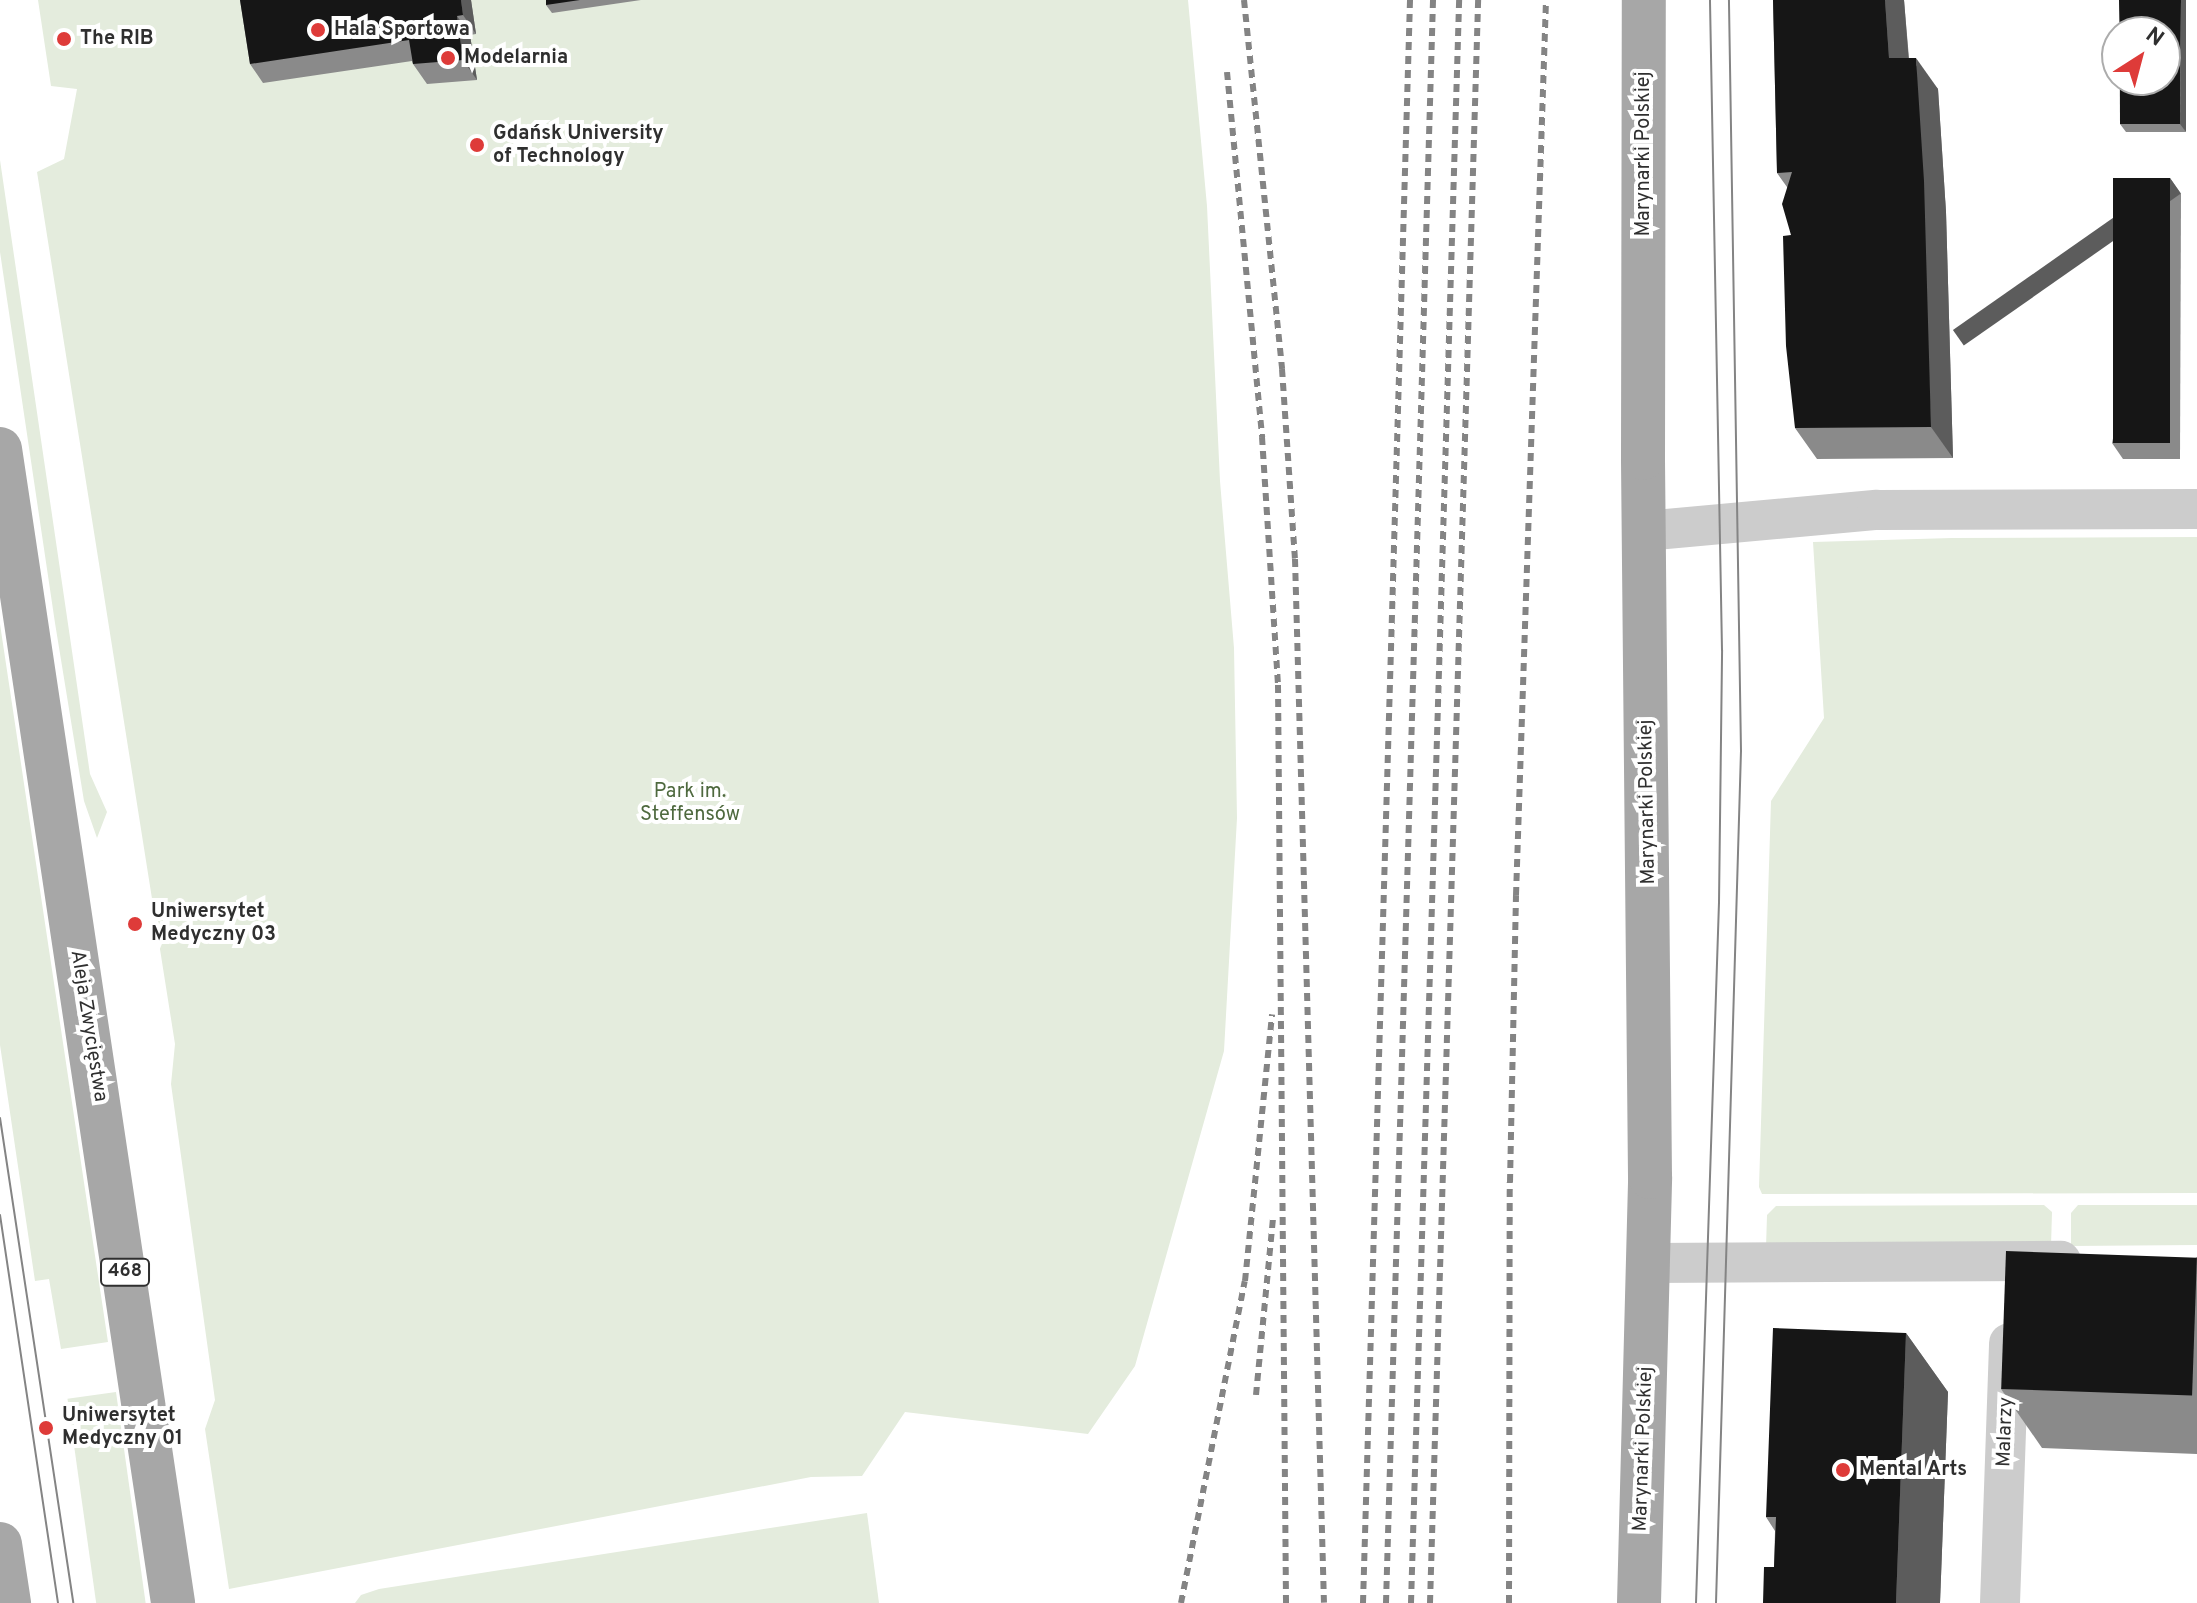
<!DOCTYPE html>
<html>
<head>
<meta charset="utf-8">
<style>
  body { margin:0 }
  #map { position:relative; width:2197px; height:1603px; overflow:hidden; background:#fff; font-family:Overpass,sans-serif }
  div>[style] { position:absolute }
  .green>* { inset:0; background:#e4ecdd; transform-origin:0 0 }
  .minor>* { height:40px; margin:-20px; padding:0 20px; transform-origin:20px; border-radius:20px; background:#ccc }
  .major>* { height:44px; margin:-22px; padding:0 22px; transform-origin:22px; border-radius:22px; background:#a7a7a7 }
  .tram>* { height:2px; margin:-1px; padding:0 1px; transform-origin:1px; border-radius:1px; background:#848484 }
  .rail>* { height:6px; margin-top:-3px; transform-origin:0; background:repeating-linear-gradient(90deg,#848484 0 8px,transparent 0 14px) }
  .wall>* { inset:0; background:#8a8a8a }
  .shaded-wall>* { inset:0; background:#5c5c5c; transform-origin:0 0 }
  .building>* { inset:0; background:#161616; transform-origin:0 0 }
  .dots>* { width:22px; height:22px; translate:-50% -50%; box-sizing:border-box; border:4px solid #fff; border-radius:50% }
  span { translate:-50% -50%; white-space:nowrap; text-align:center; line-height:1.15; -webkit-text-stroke:8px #fff; paint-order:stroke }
  .shield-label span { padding:2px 6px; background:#fff; border:2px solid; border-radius:6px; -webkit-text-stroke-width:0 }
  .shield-label { font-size:18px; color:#2f2f2f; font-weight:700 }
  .poi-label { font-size:20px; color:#2f2f2f; font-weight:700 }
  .left { translate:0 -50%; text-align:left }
  .street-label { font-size:20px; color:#2f2f2f }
  .park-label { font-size:20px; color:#4e693e }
  .north { position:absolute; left:2101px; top:16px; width:80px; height:80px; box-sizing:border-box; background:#fff; border:2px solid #acacac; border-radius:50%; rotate:36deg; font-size:22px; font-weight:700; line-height:32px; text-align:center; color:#2f2f2f }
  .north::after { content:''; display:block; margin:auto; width:28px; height:36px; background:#de3b39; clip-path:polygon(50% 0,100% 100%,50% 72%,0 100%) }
</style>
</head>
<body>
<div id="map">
  <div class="green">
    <div style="clip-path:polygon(38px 0,1188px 0,1207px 206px,1220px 481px,1234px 648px,1237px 818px,1224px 1051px,1135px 1366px,1088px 1434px,905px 1412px,862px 1476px,811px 1477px,229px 1589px,205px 1429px,215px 1400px,171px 1084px,175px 1044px,37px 172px,64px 159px,77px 89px,51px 86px)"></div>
    <div style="clip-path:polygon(0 160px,90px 774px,107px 812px,97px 838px,84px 801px,55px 623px,0 252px)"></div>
    <div style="clip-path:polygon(2197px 537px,2197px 1193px,1762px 1194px,1759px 1187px,1771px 801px,1824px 718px,1813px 542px,1952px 538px)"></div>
    <div style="clip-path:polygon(0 624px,108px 1342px,61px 1349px,49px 1279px,35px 1281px,0 1045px)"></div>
    <div style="clip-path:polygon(2044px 1205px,2052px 1212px,2051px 1246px,1766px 1247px,1767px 1215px,1776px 1206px)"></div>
    <div style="clip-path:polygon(2078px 1205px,2197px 1205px,2197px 1245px,2071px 1246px,2071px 1213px)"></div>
    <div style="left:116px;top:1392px;width:213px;height:49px;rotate:82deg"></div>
    <div style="clip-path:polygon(867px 1513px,879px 1603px,355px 1603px,361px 1595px,379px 1589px)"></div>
  </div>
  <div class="minor">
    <div style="left:1644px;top:531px;width:234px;rotate:-5.2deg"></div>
    <div style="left:1877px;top:510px;width:320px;rotate:-0.2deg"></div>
    <div style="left:1650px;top:1263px;width:411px;rotate:-0.3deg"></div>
    <div style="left:2000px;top:1603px;width:260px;rotate:-88deg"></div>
  </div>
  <div class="major">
    <div style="left:0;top:449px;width:1167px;rotate:81.47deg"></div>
    <div style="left:0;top:1544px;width:60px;rotate:81.3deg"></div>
    <div style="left:1639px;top:1603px;width:426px;rotate:-88.5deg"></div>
    <div style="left:1650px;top:1177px;width:719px;rotate:-90.56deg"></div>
    <div style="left:1643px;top:458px;width:458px;rotate:-89.9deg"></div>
  </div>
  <div class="tram">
    <div style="left:0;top:1118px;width:490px;rotate:81.4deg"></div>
    <div style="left:0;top:1215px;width:392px;rotate:81.5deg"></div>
    <div style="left:1696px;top:1603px;width:700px;rotate:-88.12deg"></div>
    <div style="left:1719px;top:903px;width:253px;rotate:-89.3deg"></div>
    <div style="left:1722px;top:650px;width:650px;rotate:-91.06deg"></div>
    <div style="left:1716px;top:1603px;width:852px;rotate:-88.32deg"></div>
    <div style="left:1741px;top:751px;width:751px;rotate:-90.92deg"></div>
  </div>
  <div class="rail">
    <div style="left:1244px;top:0;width:371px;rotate:84.1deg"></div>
    <div style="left:1282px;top:369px;width:190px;rotate:86.1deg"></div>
    <div style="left:1295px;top:559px;width:1044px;rotate:88.41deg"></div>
    <div style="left:1227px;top:72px;width:367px;rotate:84.5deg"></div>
    <div style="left:1262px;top:437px;width:249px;rotate:86.3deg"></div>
    <div style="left:1278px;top:685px;width:918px;rotate:89.5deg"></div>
    <div style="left:1256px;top:1395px;width:178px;rotate:-84.5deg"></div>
    <div style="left:1181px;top:1603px;width:328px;rotate:-78.8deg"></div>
    <div style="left:1245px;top:1281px;width:268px;rotate:-84.2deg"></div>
    <div style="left:1363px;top:1603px;width:1604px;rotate:-88.32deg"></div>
    <div style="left:1386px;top:1603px;width:1604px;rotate:-88.32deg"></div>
    <div style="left:1411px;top:1603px;width:1604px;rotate:-88.28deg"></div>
    <div style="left:1430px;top:1603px;width:1604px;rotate:-88.28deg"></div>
    <div style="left:1509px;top:1603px;width:421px;rotate:-89.9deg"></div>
    <div style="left:1510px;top:1182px;width:287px;rotate:-88.8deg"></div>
    <div style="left:1516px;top:895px;width:896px;rotate:-88.08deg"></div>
  </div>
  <div class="wall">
    <div style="clip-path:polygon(240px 0,471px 0,476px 34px,470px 35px,477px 80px,427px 84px,413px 64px,412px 61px,263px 83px,250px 64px)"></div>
    <div style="clip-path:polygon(546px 0,641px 0,552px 13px,546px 5px)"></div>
    <div style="clip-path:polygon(1773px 0,1904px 0,1909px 58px,1938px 89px,1946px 212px,1953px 458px,1817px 459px,1795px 428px,1791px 235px,1787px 187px,1777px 173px)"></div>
    <div style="clip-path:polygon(2119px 0,2186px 132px,2126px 132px,2120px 124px)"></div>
    <div style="clip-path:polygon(2170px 178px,2181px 194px,2180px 459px,2123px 459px,2112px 443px)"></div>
    <div style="clip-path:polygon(2197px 1257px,2197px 1454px,2042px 1448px,2001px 1389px)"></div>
    <div style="clip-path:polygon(1906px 1333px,1948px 1392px,1940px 1603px,1763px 1603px,1774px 1567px,1775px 1531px,1766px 1517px)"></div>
  </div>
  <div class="shaded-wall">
    <div style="clip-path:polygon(461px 0,471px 0,476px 34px,463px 15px)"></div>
    <div style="clip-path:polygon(1885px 0,1904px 0,1911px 89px,1889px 58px)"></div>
    <div style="clip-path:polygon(2181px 0,2186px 0,2186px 132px,2180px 124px)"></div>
    <div style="clip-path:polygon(457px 16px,470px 35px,477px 80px,463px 60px)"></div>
    <div style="clip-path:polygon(1916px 58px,1938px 89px,1946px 212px,1953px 458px,1931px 427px)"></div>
    <div style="left:2170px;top:178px;width:19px;height:265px;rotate:55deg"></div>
    <div style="clip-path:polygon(1906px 1333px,1948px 1392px,1940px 1603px,1896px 1603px)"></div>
  </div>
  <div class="building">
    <div style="clip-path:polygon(240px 0,461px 0,463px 15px,457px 16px,463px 60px,413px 64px,409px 40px,250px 64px)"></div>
    <div style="clip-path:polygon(546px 0,580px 0,546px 5px)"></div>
    <div style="clip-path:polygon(1773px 0,1885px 0,1889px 58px,1916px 58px,1924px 181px,1931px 427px,1795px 428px,1786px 346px,1783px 236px,1791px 235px,1782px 204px,1792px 172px,1777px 173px)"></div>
    <div style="clip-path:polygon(2119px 0,2181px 0,2180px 124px,2120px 124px,2120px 80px,2165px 80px,2165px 32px,2120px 32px)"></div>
    <div style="left:2113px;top:178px;width:57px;height:265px"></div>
    <div style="left:2006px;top:1251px;width:191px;height:138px;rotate:2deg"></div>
    <div style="clip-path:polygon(1773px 1328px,1906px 1333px,1896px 1603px,1763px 1603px,1764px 1567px,1774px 1567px,1776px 1517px,1766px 1517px)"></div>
  </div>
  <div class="dots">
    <div style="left:318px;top:30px;background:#de3b39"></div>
    <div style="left:64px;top:39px;background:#de3b39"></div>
    <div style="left:448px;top:58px;background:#de3b39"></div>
    <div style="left:477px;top:145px;background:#de3b39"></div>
    <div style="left:135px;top:924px;background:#de3b39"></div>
    <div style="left:46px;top:1428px;background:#de3b39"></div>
    <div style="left:1843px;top:1470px;background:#de3b39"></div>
  </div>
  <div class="shield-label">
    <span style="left:125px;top:1272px">468</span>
  </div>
  <div class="poi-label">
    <span class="left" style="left:334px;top:30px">Hala Sportowa</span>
    <span class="left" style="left:80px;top:39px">The RIB</span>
    <span class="left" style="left:464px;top:58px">Modelarnia</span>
    <span class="left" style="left:493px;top:146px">Gdańsk University<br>of Technology</span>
    <span class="left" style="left:151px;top:924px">Uniwersytet<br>Medyczny 03</span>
    <span class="left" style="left:62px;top:1428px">Uniwersytet<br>Medyczny 01</span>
    <span class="left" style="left:1859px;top:1470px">Mental Arts</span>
  </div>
  <div class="street-label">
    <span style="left:1644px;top:154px;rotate:-90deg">Marynarki Polskiej</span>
    <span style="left:1648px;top:802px;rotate:-91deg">Marynarki Polskiej</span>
    <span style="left:88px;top:1026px;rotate:81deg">Aleja Zwycięstwa</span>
    <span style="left:2006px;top:1432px;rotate:-88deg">Malarzy</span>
    <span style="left:1644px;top:1449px;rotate:-88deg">Marynarki Polskiej</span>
  </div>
  <div class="park-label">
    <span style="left:690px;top:804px">Park im.<br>Steffensów</span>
  </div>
  <div class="north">N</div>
</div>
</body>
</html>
